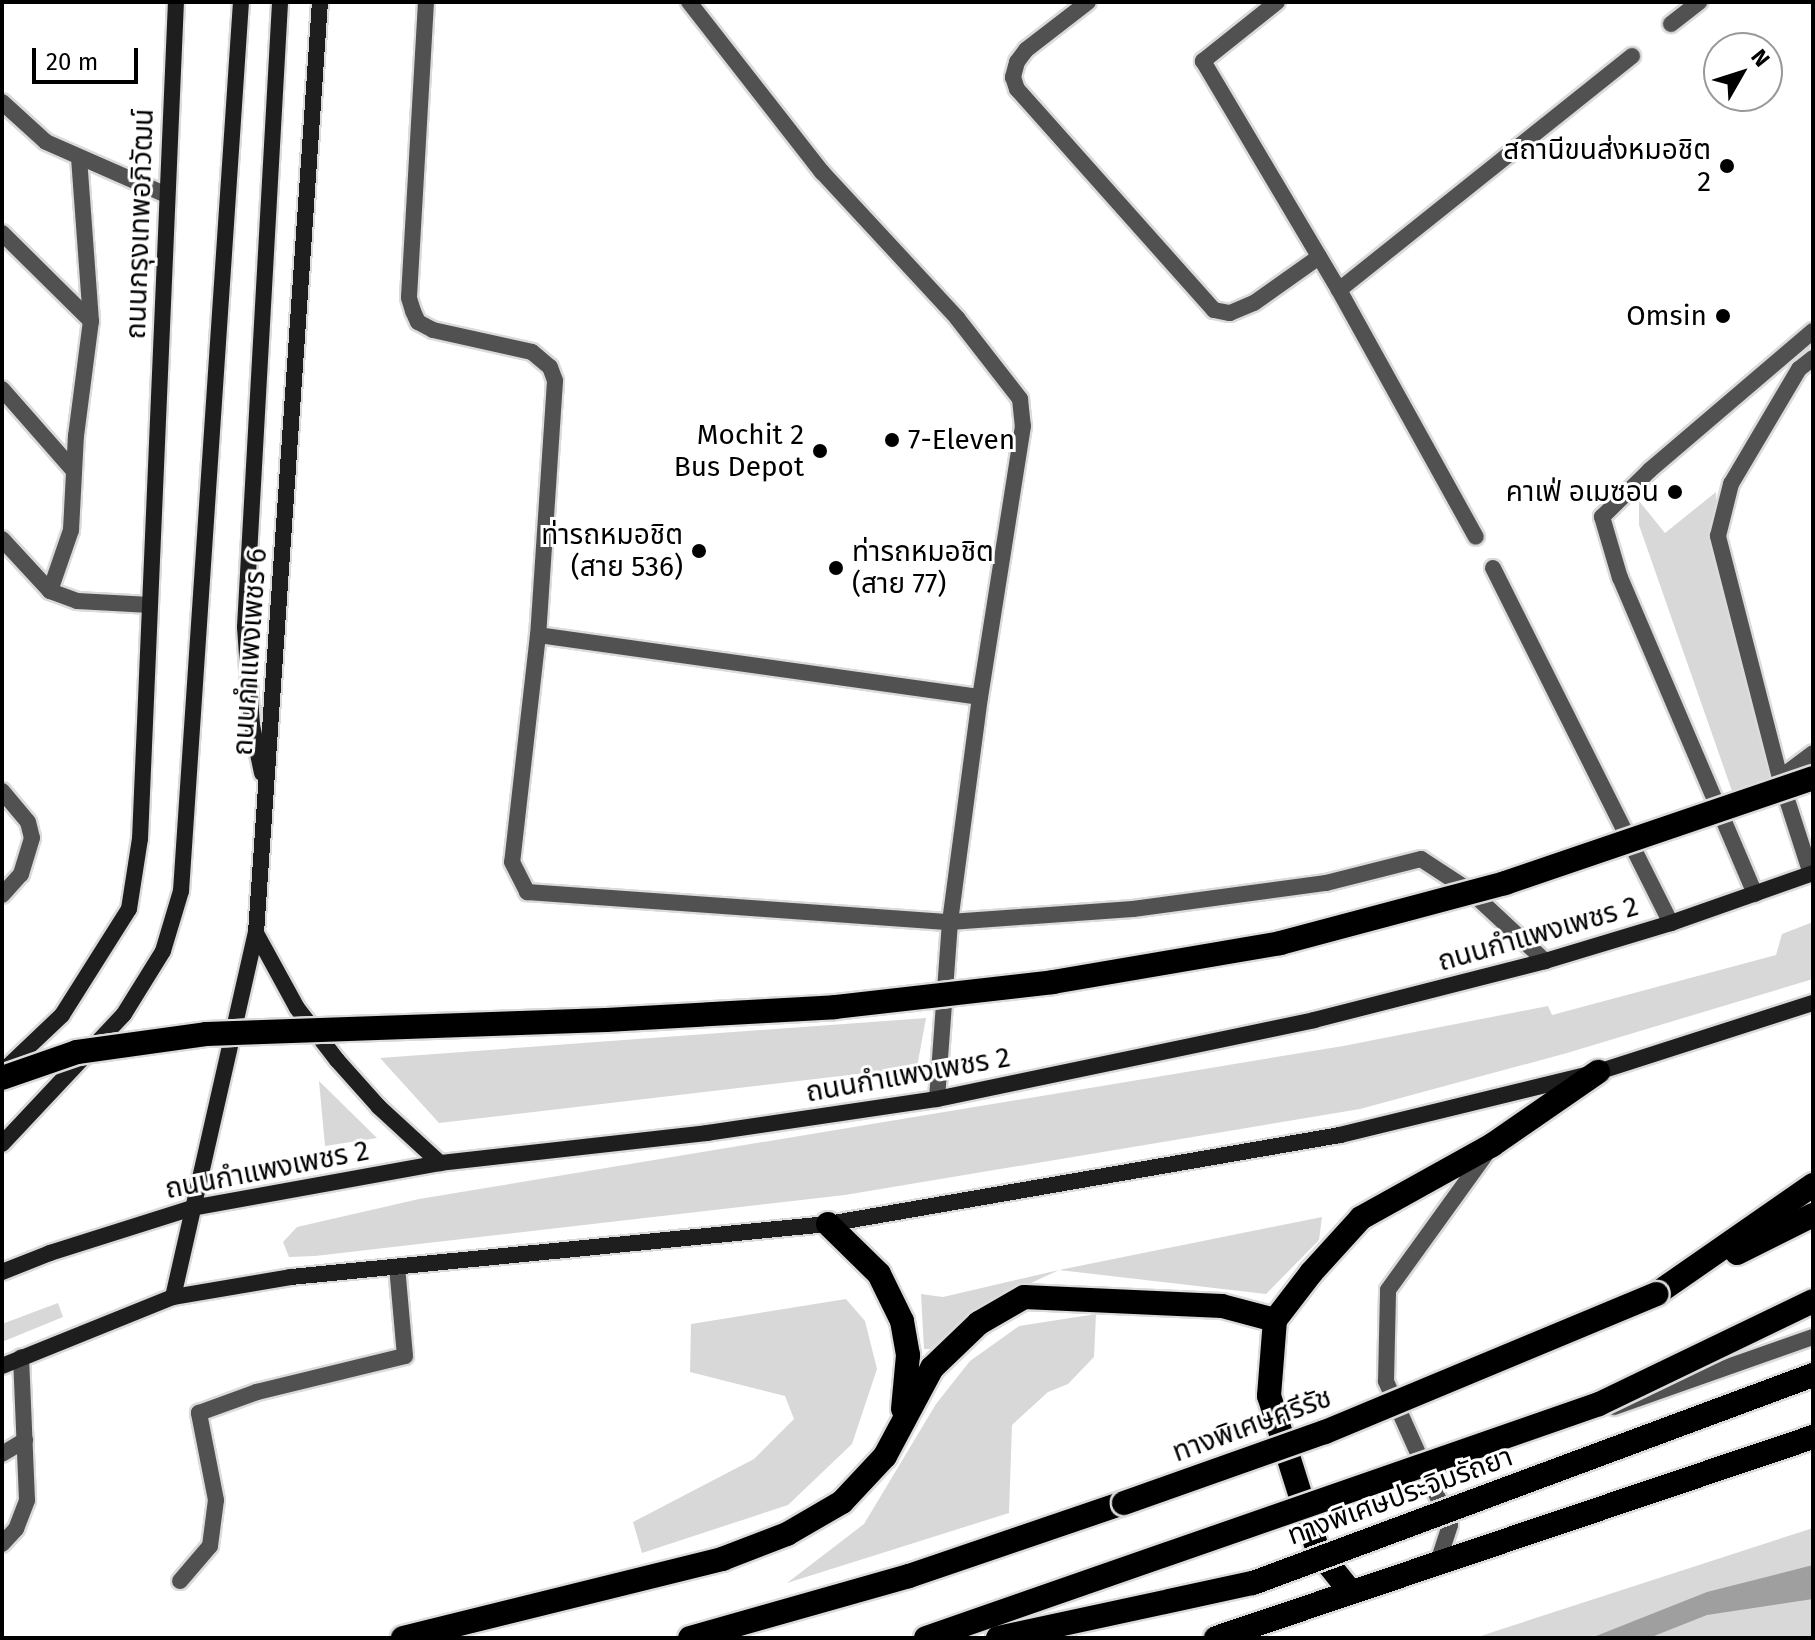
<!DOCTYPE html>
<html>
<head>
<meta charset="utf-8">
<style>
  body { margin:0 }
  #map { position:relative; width:1815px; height:1640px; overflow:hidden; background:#fff; font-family:"Fira Sans","Noto Sans Thai",sans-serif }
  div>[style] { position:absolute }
  .green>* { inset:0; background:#d8d8d8 }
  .water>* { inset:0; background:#9f9f9f }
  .roads { filter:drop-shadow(2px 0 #dbdbdb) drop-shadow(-2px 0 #dbdbdb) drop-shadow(0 2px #dbdbdb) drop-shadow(0 -2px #dbdbdb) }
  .lane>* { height:16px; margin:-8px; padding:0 8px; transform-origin:8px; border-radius:8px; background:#515151 }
  .secondary>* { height:16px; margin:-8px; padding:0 8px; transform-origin:8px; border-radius:8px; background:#1e1e1e }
  .highway>* { height:24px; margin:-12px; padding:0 12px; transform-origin:12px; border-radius:12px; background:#000 }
  .bridges { filter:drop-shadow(2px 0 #dbdbdb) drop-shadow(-2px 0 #dbdbdb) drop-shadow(0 2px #dbdbdb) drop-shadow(0 -2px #dbdbdb) }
  .highway-bridge>* { height:24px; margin:-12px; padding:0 12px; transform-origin:12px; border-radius:12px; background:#000 }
  .dots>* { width:22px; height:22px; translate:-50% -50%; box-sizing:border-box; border:4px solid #fff; border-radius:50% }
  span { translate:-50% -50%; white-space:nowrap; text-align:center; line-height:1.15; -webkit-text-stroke:6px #fff; paint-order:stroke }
  .poi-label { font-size:28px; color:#000 }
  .right { translate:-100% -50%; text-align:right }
  .left { translate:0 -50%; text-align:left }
  .street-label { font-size:28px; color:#000 }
  .frame { position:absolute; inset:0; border:4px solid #000; pointer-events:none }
  .north { position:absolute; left:1703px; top:32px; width:80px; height:80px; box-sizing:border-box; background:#fff; border:2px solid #999; border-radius:50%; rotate:51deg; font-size:22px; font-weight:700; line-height:32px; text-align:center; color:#000 }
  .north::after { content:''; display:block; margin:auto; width:28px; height:36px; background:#000; clip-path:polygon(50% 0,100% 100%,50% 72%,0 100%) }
  .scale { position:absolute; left:32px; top:48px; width:106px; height:36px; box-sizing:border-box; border:4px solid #000; border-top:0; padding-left:10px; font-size:24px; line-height:28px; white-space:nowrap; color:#000; -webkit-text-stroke:6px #fff; paint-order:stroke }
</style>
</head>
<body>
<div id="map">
  <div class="green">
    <div style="clip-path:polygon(1716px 492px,1718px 536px,1780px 778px,1732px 791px,1639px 525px,1639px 501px,1665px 533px)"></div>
    <div style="clip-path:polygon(1813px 922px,1813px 979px,1567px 1053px,1360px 1109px,845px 1195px,315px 1256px,289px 1257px,283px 1242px,297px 1227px,419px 1199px,1343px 1046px,1548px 1006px,1552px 1015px,1776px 955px,1782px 934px)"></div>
    <div style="clip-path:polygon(926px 1018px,917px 1067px,439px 1123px,380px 1058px)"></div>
    <div style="clip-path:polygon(319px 1081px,377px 1138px,325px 1146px)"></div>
    <div style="clip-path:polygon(1322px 1217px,1319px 1240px,1266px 1294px,1059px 1270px,984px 1305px,930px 1349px,924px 1349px,921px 1294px,943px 1297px,1059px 1270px)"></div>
    <div style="clip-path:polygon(846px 1299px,865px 1321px,877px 1369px,852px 1444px,788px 1505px,642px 1553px,633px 1522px,754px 1459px,794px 1419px,785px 1396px,690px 1372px,691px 1324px)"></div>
    <div style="clip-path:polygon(58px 1303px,63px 1317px,2px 1342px,2px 1324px)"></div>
    <div style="clip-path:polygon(1096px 1314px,1094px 1357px,1068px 1384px,1048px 1392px,1012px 1425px,1009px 1513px,787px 1583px,864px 1524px,936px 1404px,970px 1361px,1019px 1326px)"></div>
    <div style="clip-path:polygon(1813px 1528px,1813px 1638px,1475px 1638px,1502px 1629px)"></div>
  </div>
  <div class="water">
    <div style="clip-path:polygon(1813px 1565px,1813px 1599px,1707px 1615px,1649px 1638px,1591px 1638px,1707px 1592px)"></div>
  </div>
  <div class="roads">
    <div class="lane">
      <div style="left:426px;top:2px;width:296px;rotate:93.3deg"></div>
      <div style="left:409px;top:298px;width:14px;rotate:73deg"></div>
      <div style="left:413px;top:311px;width:12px;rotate:66deg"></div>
      <div style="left:418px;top:322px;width:17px;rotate:28deg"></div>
      <div style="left:433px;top:330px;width:101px;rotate:12.5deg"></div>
      <div style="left:532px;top:352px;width:23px;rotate:40deg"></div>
      <div style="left:550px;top:367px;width:15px;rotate:70deg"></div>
      <div style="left:555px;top:381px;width:255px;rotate:93.8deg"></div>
      <div style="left:538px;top:635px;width:228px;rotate:96.5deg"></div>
      <div style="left:512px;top:862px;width:34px;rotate:63deg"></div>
      <div style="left:527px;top:892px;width:424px;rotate:4.1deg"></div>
      <div style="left:950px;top:922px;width:183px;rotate:-4.1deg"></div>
      <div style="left:1133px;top:909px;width:195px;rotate:-7.7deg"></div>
      <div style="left:1326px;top:883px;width:98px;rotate:-14.2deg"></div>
      <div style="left:1421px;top:859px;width:59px;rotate:33.1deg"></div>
      <div style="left:1470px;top:891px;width:103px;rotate:43deg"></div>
      <div style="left:689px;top:2px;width:216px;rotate:52deg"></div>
      <div style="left:822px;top:172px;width:199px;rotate:47.2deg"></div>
      <div style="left:957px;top:318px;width:103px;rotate:52.1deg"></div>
      <div style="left:1020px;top:399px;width:27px;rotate:84deg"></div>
      <div style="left:1023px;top:426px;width:274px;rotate:99deg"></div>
      <div style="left:980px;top:697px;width:227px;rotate:97.6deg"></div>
      <div style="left:950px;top:922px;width:177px;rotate:94.2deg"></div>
      <div style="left:1088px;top:2px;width:78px;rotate:142.3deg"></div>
      <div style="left:1026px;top:50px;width:15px;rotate:127deg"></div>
      <div style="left:1017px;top:62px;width:16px;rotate:105deg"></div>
      <div style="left:1013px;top:77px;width:13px;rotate:72deg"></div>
      <div style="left:1017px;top:89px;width:296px;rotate:48.3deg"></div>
      <div style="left:1214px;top:310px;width:16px;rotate:11deg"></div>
      <div style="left:1230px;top:313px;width:26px;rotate:-23deg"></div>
      <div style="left:1254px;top:303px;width:80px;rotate:-35.3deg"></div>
      <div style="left:1277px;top:2px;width:95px;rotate:141.4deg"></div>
      <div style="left:1203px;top:61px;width:266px;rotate:59.3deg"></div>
      <div style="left:1339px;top:290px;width:282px;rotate:61deg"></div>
      <div style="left:1671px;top:24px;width:36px;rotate:-38deg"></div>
      <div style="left:2px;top:102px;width:59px;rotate:42.3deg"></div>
      <div style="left:46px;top:142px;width:132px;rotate:23.7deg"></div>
      <div style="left:2px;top:233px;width:125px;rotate:44.7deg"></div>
      <div style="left:1339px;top:290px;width:375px;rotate:-38.6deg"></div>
      <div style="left:2px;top:389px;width:109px;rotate:48.7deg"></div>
      <div style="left:2px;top:539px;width:71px;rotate:47.3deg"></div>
      <div style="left:50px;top:591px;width:29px;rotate:20deg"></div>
      <div style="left:77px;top:601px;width:73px;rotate:3.1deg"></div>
      <div style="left:1493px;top:568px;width:397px;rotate:63.4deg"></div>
      <div style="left:50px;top:591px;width:65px;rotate:-71deg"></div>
      <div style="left:71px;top:530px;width:94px;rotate:-87deg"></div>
      <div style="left:76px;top:436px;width:116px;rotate:-82.6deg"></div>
      <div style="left:91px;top:321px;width:163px;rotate:-94.2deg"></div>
      <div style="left:538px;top:635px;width:446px;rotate:8deg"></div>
      <div style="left:1780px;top:778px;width:41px;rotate:-37.1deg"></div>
      <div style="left:2px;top:791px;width:40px;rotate:50deg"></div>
      <div style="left:28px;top:822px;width:16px;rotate:76deg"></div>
      <div style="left:32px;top:838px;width:38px;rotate:107deg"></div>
      <div style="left:21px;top:874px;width:28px;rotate:132deg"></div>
      <div style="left:1811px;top:874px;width:101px;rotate:-107.9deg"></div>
      <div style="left:1780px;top:778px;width:250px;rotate:-104.4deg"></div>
      <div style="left:1718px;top:536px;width:54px;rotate:-76deg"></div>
      <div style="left:1731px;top:484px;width:134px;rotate:-59.4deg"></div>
      <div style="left:1799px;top:369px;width:18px;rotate:-38deg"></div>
      <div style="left:1755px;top:894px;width:344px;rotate:-113.1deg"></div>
      <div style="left:1620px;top:578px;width:64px;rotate:-106.4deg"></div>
      <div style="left:1602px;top:517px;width:67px;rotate:-44.4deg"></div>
      <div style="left:1650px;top:470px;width:214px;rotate:-40.5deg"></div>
      <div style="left:1614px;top:1407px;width:211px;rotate:-19.4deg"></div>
      <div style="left:2px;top:1454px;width:27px;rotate:-31deg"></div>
      <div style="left:2px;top:1544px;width:21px;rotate:-47deg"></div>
      <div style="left:16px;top:1529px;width:31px;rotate:-69deg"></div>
      <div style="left:27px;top:1500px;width:143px;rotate:-92.4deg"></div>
      <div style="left:1438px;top:1562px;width:39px;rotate:-72deg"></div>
      <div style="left:1450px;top:1525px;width:158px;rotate:-114deg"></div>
      <div style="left:1386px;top:1381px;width:91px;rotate:-88.7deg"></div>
      <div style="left:1388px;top:1290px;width:173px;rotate:-54.2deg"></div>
      <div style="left:180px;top:1581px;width:46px;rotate:-49.4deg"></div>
      <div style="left:210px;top:1546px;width:46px;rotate:-82.6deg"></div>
      <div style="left:216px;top:1500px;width:89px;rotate:-101.1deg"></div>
      <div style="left:199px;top:1413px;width:62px;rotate:-19.9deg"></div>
      <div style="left:257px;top:1392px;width:152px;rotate:-13.7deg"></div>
      <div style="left:405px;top:1356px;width:89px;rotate:-95.1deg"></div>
    </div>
    <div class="secondary">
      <div style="left:262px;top:773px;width:49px;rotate:-101.8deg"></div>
      <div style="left:252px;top:725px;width:98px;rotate:-94.1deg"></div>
      <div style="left:245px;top:627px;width:626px;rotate:-86.79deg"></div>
      <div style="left:256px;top:933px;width:85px;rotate:61.3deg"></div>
      <div style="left:297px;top:1008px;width:66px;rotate:52.4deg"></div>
      <div style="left:337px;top:1060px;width:63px;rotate:48.2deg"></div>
      <div style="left:379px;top:1107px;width:83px;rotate:42.6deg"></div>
      <div style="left:2px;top:1072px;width:83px;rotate:-43.5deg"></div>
      <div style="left:62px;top:1015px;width:125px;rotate:-57.7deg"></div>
      <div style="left:129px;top:909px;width:71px;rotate:-81.1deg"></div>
      <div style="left:140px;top:839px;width:838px;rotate:-87.54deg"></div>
      <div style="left:2px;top:1144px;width:178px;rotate:-46.8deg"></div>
      <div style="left:124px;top:1014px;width:74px;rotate:-58.2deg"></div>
      <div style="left:163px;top:951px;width:63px;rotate:-73.3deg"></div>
      <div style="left:181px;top:891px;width:891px;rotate:-86.14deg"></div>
      <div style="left:2px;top:1272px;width:52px;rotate:-21.6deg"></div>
      <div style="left:50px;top:1253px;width:149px;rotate:-17.6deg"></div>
      <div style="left:192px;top:1208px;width:252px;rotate:-10.3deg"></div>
      <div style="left:440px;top:1163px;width:269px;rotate:-6.4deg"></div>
      <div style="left:707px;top:1133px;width:232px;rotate:-8.4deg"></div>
      <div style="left:937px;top:1099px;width:385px;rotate:-11.8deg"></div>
      <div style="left:1314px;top:1020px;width:238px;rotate:-14.3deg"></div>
      <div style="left:1545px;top:961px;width:132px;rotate:-16.8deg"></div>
      <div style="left:1671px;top:923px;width:151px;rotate:-19.4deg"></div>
      <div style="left:173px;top:1297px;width:373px;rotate:-77.2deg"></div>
      <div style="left:256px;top:933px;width:933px;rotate:-86.07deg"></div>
      <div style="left:2px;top:1366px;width:184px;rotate:-22deg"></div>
      <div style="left:173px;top:1297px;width:120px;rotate:-9.6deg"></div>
      <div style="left:291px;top:1277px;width:540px;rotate:-5.64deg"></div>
      <div style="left:828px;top:1224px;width:520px;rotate:-9.86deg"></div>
      <div style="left:1340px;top:1135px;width:266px;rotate:-13.7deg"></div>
      <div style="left:1598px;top:1072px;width:226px;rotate:-17.8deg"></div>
    </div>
    <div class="highway">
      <div style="left:828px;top:1224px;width:71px;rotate:44.4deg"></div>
      <div style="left:879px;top:1274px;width:52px;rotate:63.9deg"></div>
      <div style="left:902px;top:1321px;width:35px;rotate:80deg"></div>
      <div style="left:908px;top:1355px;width:54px;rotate:95.3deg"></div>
      <div style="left:1737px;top:1253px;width:85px;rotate:-26.6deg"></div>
      <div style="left:1656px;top:1294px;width:191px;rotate:-34.8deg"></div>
      <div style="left:1350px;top:1591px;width:51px;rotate:-128.7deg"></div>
      <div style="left:1318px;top:1551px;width:163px;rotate:-107.5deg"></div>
      <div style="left:1269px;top:1396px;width:76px;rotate:-85.5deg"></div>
      <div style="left:1275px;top:1320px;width:59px;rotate:-52.5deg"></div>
      <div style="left:1311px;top:1273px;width:74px;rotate:-47.7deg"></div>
      <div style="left:1361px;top:1218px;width:150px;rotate:-29.1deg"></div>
      <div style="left:1492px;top:1145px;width:129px;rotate:-34.6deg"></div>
      <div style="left:403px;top:1638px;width:329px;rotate:-13.9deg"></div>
      <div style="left:722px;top:1559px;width:70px;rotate:-21deg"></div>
      <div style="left:787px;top:1534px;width:64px;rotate:-30.2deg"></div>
      <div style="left:842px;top:1502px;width:63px;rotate:-46.9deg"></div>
      <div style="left:885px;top:1456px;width:100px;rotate:-61.9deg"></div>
      <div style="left:932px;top:1368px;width:65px;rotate:-43.8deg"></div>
      <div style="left:979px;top:1323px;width:52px;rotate:-30deg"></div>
      <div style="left:1024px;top:1297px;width:198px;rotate:2.6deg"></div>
      <div style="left:1222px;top:1306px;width:55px;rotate:14.8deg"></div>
      <div style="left:690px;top:1638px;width:228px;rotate:-15.8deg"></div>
      <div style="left:909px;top:1576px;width:227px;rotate:-18.8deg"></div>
      <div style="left:1216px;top:1638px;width:630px;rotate:-18.61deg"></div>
    </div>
  </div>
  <div class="bridges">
    <div class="highway-bridge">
      <div style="left:2px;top:1078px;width:79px;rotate:-19.1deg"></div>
      <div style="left:77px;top:1052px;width:130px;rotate:-7.9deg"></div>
      <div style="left:206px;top:1034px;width:400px;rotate:-2deg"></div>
      <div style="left:606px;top:1020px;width:229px;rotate:-3.2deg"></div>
      <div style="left:835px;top:1007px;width:219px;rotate:-6.5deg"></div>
      <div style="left:1053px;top:982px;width:230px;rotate:-9.7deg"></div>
      <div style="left:1280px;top:943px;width:233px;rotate:-14.9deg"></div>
      <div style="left:1505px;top:883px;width:325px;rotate:-18.8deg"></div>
      <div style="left:1124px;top:1503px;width:213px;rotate:-19.5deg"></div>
      <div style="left:1325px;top:1432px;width:359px;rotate:-22.6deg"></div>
      <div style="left:926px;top:1638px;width:713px;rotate:-19.17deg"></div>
      <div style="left:1599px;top:1404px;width:237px;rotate:-25.7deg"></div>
      <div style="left:998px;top:1638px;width:261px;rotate:-12.2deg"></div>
      <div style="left:1253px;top:1583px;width:597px;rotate:-20.38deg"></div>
    </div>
  </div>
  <div class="dots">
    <div style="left:1727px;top:166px;background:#000"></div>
    <div style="left:1723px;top:316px;background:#000"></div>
    <div style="left:892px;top:440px;background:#000"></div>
    <div style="left:820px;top:451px;background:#000"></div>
    <div style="left:1675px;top:492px;background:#000"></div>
    <div style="left:699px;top:551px;background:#000"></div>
    <div style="left:836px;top:568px;background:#000"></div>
  </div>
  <div class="poi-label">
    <span class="right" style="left:1711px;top:166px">สถานีขนส่งหมอชิต<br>2</span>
    <span class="right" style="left:1707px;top:316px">Omsin</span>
    <span class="right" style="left:804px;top:451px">Mochit 2<br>Bus Depot</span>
    <span class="left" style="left:908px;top:440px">7-Eleven</span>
    <span class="right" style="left:1659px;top:492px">คาเฟ่ อเมซอน</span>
    <span class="right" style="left:683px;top:551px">ท่ารถหมอชิต<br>(สาย 536)</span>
    <span class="left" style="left:852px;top:568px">ท่ารถหมอชิต<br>(สาย 77)</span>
  </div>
  <div class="street-label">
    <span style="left:140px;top:224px;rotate:-88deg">ถนนกรุงเทพอภิวัฒน์</span>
    <span style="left:250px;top:652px;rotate:-86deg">ถนนกำแพงเพชร 6</span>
    <span style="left:1538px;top:934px;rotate:-16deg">ถนนกำแพงเพชร 2</span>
    <span style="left:908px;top:1075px;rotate:-10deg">ถนนกำแพงเพชร 2</span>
    <span style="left:267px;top:1170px;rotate:-11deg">ถนนกำแพงเพชร 2</span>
    <span style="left:1252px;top:1425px;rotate:-20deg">ทางพิเศษศรีรัช</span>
    <span style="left:1400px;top:1496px;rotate:-20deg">ทางพิเศษประจิมรัถยา</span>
  </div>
  <div class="frame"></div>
  <div class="north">N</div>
  <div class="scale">20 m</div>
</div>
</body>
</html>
